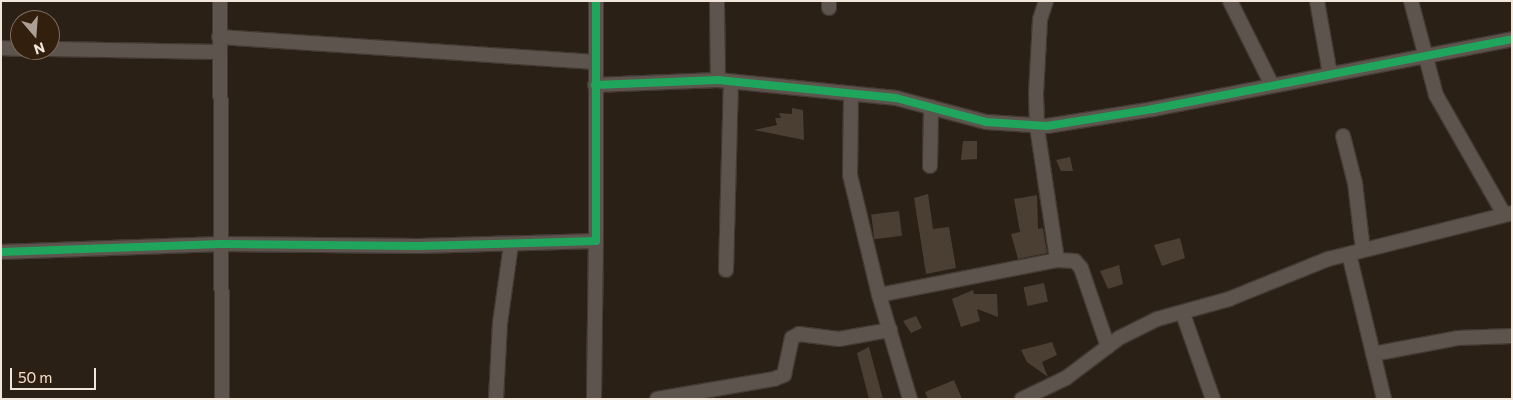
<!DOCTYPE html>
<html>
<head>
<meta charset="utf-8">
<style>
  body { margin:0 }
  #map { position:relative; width:1513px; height:400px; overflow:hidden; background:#2a2016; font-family:Commissioner,sans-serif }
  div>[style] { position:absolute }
  .building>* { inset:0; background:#4b3e33; transform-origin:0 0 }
  .roads { filter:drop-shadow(1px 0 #433a33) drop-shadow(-1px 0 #433a33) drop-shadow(0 1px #433a33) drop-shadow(0 -1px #433a33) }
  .minor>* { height:14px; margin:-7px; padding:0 7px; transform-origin:7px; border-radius:7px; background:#5c544d }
  .cycleway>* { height:8px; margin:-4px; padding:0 4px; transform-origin:4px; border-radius:4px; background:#20a55d }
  span { translate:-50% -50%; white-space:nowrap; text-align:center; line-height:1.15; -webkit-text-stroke:4px #321f0e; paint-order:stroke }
  .frame { position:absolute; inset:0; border:2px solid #f2e5da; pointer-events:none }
  .north { position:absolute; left:10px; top:10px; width:50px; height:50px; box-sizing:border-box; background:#321f0e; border:1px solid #7f6e60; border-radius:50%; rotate:162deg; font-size:14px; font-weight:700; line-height:20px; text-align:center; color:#f2e5da }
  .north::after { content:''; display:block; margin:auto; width:18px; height:22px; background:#aca095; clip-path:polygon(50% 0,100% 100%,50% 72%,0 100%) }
  .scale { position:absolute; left:10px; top:368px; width:86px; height:22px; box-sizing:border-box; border:2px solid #f2e5da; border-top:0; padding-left:6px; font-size:15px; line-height:18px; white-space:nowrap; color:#f2e5da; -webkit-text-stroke:4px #321f0e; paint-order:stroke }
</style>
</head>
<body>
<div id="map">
  <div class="building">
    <div style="clip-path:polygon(792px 108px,803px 110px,804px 140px,754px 130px,777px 125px,775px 118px,781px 118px,779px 113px,792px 114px)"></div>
    <div style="clip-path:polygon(963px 141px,977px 141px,977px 159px,961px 160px)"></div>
    <div style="clip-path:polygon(1070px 157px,1073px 171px,1061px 171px,1056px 160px)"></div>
    <div style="clip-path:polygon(928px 194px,933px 229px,949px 227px,956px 268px,926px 274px,914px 198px)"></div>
    <div style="clip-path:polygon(1037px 195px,1038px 229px,1043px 228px,1047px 253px,1018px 259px,1011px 234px,1020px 232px,1014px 199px)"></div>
    <div style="left:899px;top:211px;width:25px;height:28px;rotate:83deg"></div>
    <div style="clip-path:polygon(1180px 238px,1185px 258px,1162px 266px,1154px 245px)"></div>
    <div style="clip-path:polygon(1119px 265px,1123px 284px,1108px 289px,1100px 271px)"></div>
    <div style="left:1044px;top:283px;width:19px;height:21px;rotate:78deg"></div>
    <div style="clip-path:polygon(973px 290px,974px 294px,997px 294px,998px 317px,977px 309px,980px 321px,961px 327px,952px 299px)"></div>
    <div style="clip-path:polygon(916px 316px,922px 328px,911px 333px,903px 321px)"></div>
    <div style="clip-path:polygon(1052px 342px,1057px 355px,1042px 362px,1048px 377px,1027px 362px,1021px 350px)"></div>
    <div style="clip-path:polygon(869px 347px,883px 399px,869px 399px,857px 353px)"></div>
    <div style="clip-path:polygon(954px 380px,962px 399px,928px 399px,925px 392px)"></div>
  </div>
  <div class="roads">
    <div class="minor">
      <div style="left:220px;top:1px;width:398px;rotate:89.7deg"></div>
      <div style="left:717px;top:1px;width:79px;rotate:89.3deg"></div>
      <div style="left:1046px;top:1px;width:20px;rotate:108deg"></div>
      <div style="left:1040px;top:20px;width:74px;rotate:93.1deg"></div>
      <div style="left:1036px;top:94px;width:33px;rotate:88deg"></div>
      <div style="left:1037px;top:127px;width:134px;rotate:81.4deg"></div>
      <div style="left:1230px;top:1px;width:94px;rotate:63.4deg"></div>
      <div style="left:1317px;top:1px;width:74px;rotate:79.9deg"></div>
      <div style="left:1411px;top:1px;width:97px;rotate:75.1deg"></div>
      <div style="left:1436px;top:95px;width:137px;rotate:60.3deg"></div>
      <div style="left:829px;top:8px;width:7px;rotate:-90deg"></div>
      <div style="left:219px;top:37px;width:377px;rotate:3.8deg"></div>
      <div style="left:1px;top:48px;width:19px;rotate:3deg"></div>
      <div style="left:50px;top:49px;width:169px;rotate:1deg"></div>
      <div style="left:595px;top:85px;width:123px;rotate:-2.3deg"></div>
      <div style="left:718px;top:80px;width:179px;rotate:5.8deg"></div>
      <div style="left:896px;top:98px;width:93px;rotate:14.9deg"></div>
      <div style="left:986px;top:122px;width:61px;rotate:3.8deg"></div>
      <div style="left:1047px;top:126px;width:107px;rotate:-9.1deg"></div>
      <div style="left:1153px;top:109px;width:366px;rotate:-11deg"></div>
      <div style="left:851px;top:95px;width:80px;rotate:90.7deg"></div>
      <div style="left:850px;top:175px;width:123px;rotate:76.4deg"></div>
      <div style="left:879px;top:295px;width:109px;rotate:73.4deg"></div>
      <div style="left:1343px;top:136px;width:49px;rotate:75.7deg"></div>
      <div style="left:1355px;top:183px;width:67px;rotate:83.2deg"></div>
      <div style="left:930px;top:166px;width:59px;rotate:-89deg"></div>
      <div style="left:1px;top:252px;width:220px;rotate:-2.1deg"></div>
      <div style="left:221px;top:244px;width:198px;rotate:0.6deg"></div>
      <div style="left:419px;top:246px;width:177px;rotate:-1.6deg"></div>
      <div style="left:596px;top:241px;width:240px;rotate:-90deg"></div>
      <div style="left:1349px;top:254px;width:149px;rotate:76.4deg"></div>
      <div style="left:726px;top:270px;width:187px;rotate:-88.5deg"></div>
      <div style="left:879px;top:295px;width:181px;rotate:-11.1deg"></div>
      <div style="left:1057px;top:260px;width:18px;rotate:3deg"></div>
      <div style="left:1075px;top:261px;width:9px;rotate:49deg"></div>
      <div style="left:1081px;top:268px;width:83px;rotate:71.1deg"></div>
      <div style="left:1183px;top:314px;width:90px;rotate:70.6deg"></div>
      <div style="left:1373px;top:354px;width:86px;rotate:-10.7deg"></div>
      <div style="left:1458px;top:338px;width:54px;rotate:-2.1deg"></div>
      <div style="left:496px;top:399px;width:76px;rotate:-87deg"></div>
      <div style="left:500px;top:323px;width:79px;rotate:-82deg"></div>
      <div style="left:594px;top:399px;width:158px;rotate:-89.3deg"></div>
      <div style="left:657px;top:399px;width:119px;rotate:-9.7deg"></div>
      <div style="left:774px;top:379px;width:11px;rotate:-22deg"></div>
      <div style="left:784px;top:375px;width:38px;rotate:-78deg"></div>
      <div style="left:792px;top:338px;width:8px;rotate:-30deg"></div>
      <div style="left:799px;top:334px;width:40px;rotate:7.1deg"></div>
      <div style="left:839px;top:339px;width:52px;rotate:-10deg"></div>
      <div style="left:1022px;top:399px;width:49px;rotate:-25.5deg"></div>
      <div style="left:1066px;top:378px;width:66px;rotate:-37deg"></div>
      <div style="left:1119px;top:338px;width:42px;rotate:-26.6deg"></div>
      <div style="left:1157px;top:319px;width:75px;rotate:-15.5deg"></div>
      <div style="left:1229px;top:299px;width:107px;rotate:-22deg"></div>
      <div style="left:1328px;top:259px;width:190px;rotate:-14deg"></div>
    </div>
  </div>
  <div class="cycleway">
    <div style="left:595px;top:85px;width:123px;rotate:-2.3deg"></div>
    <div style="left:718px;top:80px;width:179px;rotate:5.8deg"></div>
    <div style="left:896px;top:98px;width:93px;rotate:14.9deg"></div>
    <div style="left:986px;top:122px;width:61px;rotate:3.8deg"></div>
    <div style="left:1047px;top:126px;width:107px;rotate:-9.1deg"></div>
    <div style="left:1153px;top:109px;width:366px;rotate:-11deg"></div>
    <div style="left:1px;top:252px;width:220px;rotate:-2.1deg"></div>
    <div style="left:221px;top:244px;width:198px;rotate:0.6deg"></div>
    <div style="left:419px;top:246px;width:177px;rotate:-1.6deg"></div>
    <div style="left:596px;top:241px;width:240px;rotate:-90deg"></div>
  </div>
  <div class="frame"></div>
  <div class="north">N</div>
  <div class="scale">50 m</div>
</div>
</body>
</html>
